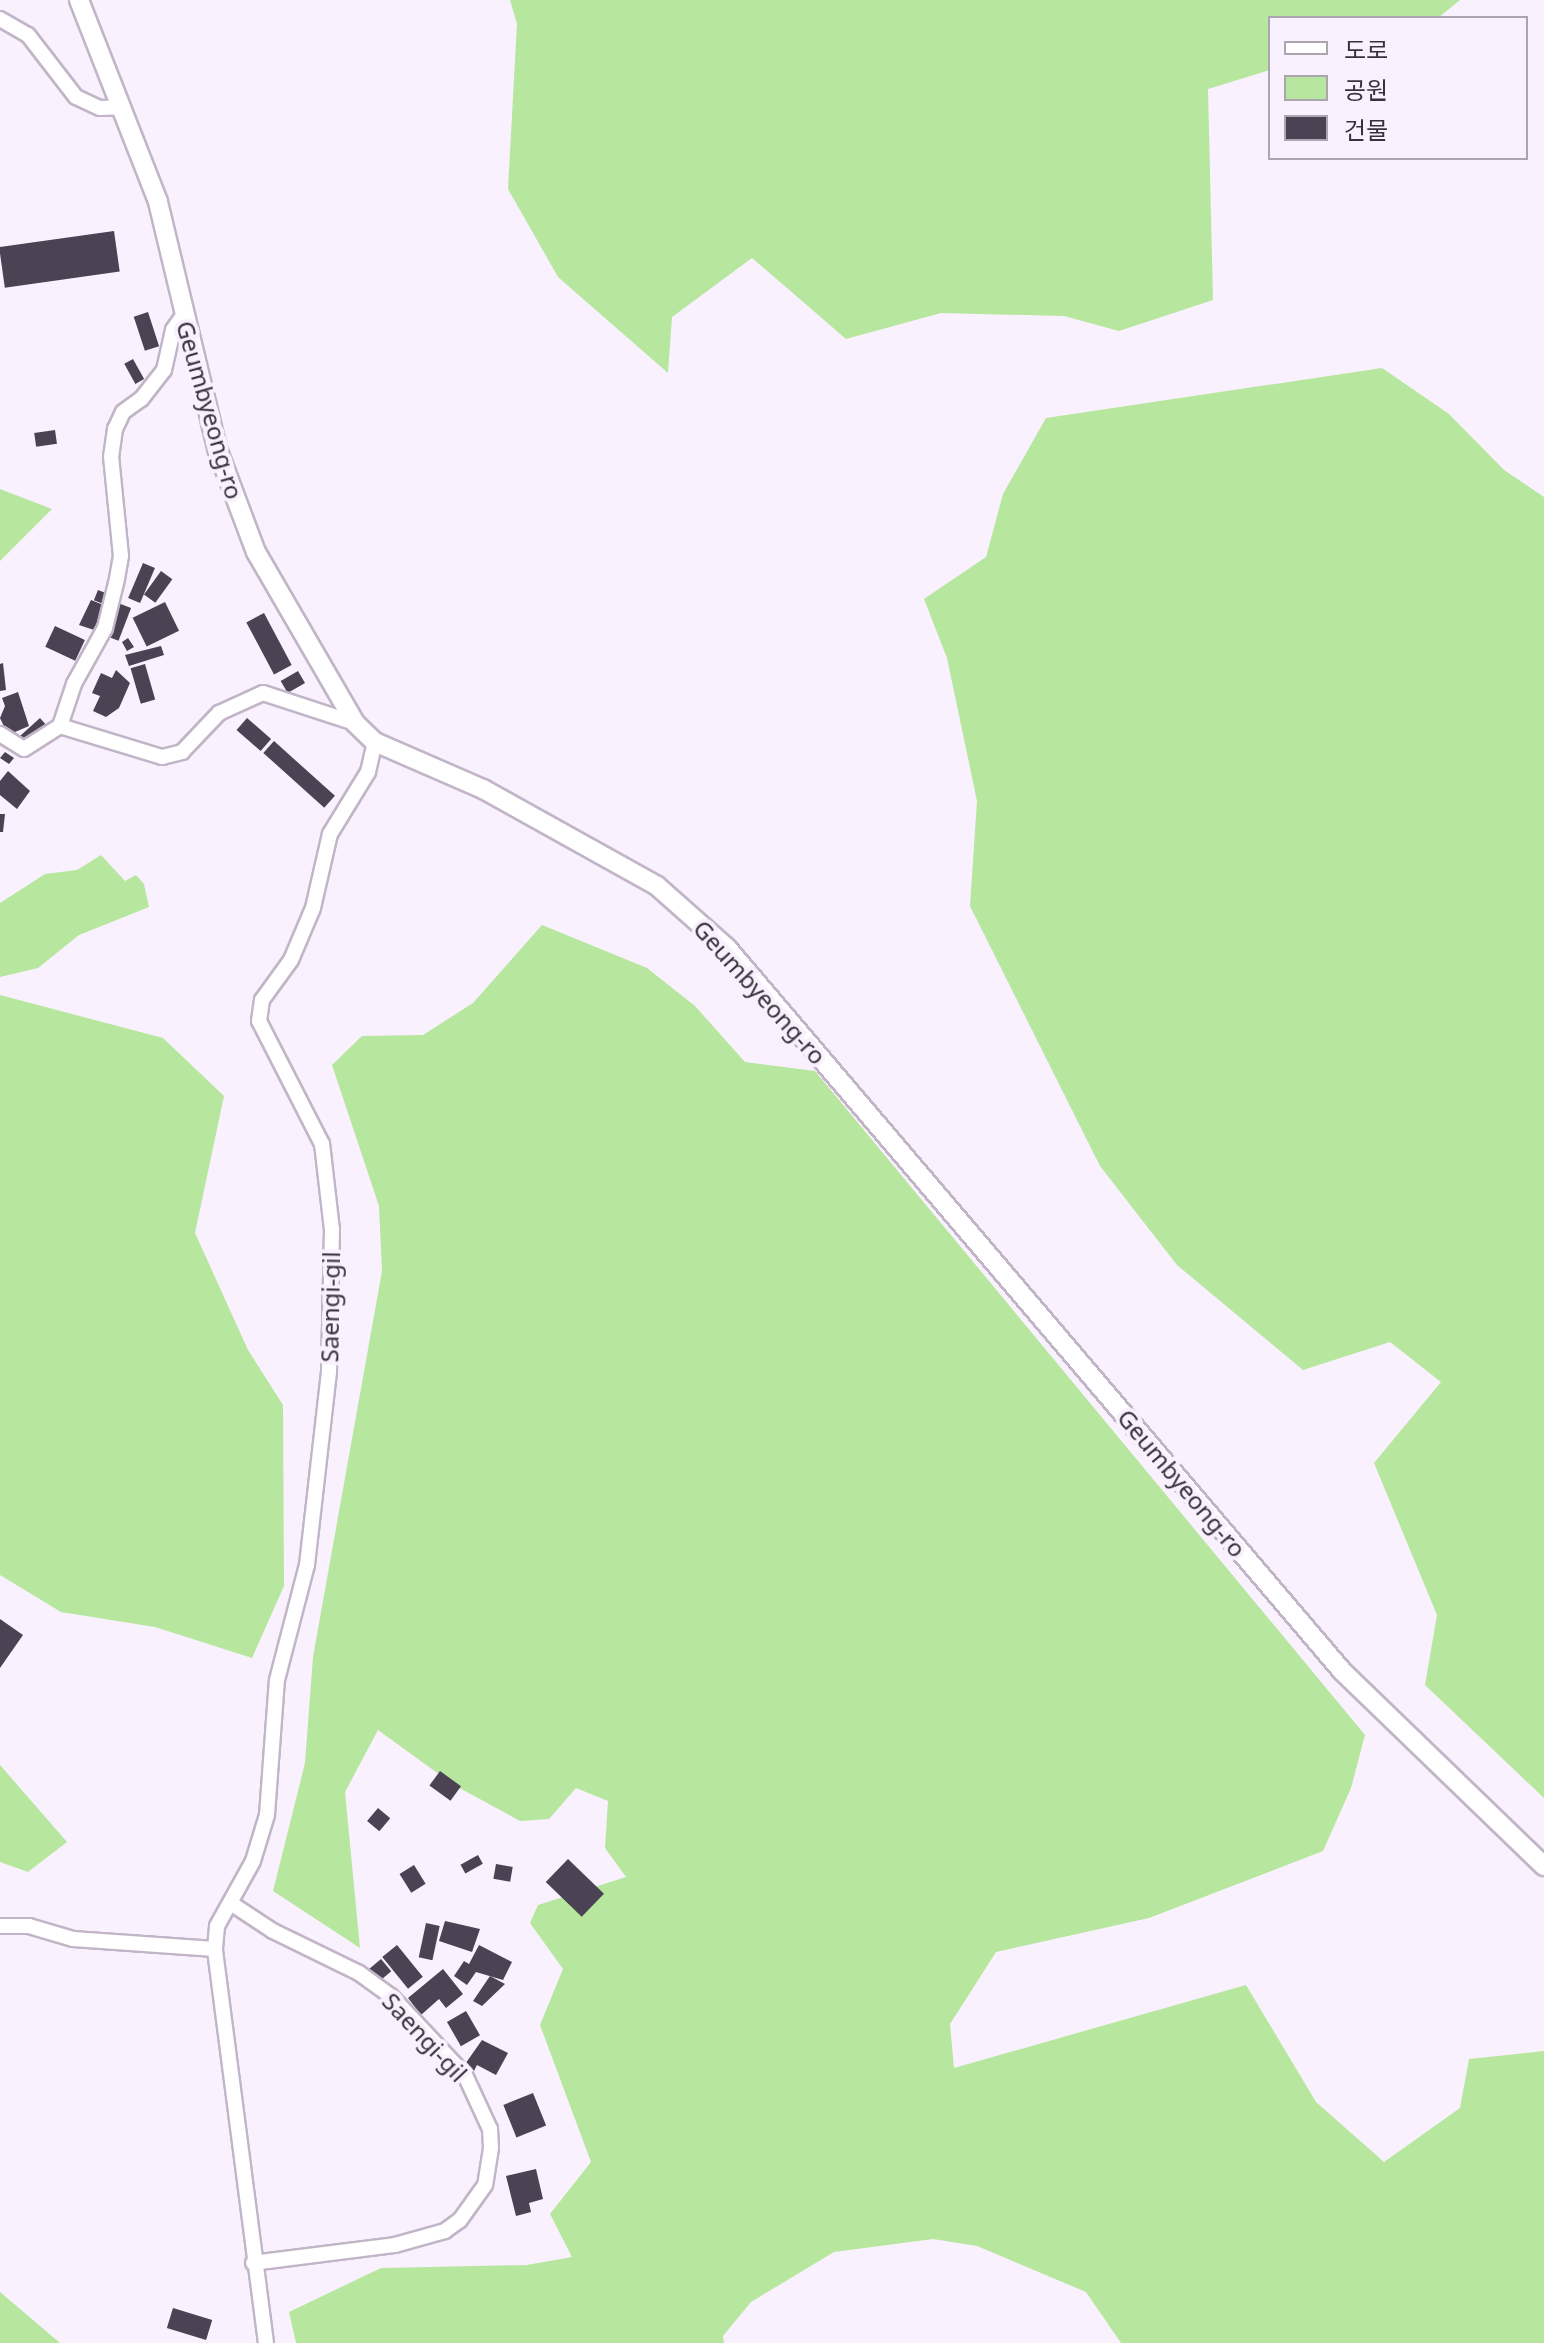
<!DOCTYPE html>
<html>
<head>
<meta charset="utf-8">
<style>
  body { margin:0 }
  #map { position:relative; width:1544px; height:2343px; overflow:hidden; background:#f9f1fd; font-family:"Noto Sans","Noto Sans KR",sans-serif }
  div>[style] { position:absolute }
  .green>* { inset:0; background:#b7e69e }
  .building>* { inset:0; background:#4b4253; transform-origin:0 0 }
  .roads { filter:drop-shadow(2px 0 #c1b5c7) drop-shadow(-2px 0 #c1b5c7) drop-shadow(0 2px #c1b5c7) drop-shadow(0 -2px #c1b5c7) }
  .minor>* { height:14px; margin:-7px; padding:0 7px; transform-origin:7px; border-radius:7px; background:#fff }
  .tertiary>* { height:18px; margin:-9px; padding:0 9px; transform-origin:9px; border-radius:9px; background:#fff }
  span { translate:-50% -50%; white-space:nowrap; text-align:center; line-height:1.15; -webkit-text-stroke:8px #f9f1fd; paint-order:stroke }
  .street-label { font-size:24px; color:#37323a }
  .legend { position:absolute; left:1268px; top:16px; width:260px; height:144px; box-sizing:border-box; background:#f9f1fd; border:2px solid #aba5af; margin:0; padding:10px 14px; list-style:none; font-size:24px; color:#37323a }
  .legend li { display:flex; align-items:center; gap:16px; height:40px }
  .legend b { width:40px; border:2px solid #aba5af }
</style>
</head>
<body>
<div id="map">
  <div class="green">
    <div style="clip-path:polygon(510px 0,1460px 0,1438px 18px,1270px 18px,1270px 70px,1208px 89px,1213px 300px,1119px 331px,1064px 316px,941px 313px,846px 339px,752px 258px,672px 317px,668px 373px,558px 277px,508px 189px,517px 24px)"></div>
    <div style="clip-path:polygon(1382px 368px,1449px 414px,1504px 470px,1544px 497px,1544px 1798px,1425px 1685px,1437px 1615px,1374px 1463px,1441px 1382px,1390px 1342px,1303px 1370px,1177px 1265px,1100px 1166px,970px 906px,977px 801px,947px 658px,924px 599px,986px 557px,1003px 494px,1046px 418px)"></div>
    <div style="clip-path:polygon(0 489px,52px 509px,0 561px)"></div>
    <div style="clip-path:polygon(101px 855px,125px 881px,136px 875px,144px 884px,149px 907px,79px 935px,38px 968px,0 977px,0 903px,45px 874px,77px 870px)"></div>
    <div style="clip-path:polygon(542px 925px,647px 968px,695px 1006px,745px 1062px,815px 1071px,1365px 1735px,1351px 1788px,1323px 1851px,1149px 1918px,996px 1952px,950px 2024px,954px 2068px,1246px 1985px,1316px 2102px,1384px 2162px,1460px 2108px,1469px 2059px,1544px 2051px,1544px 2343px,1121px 2343px,1086px 2292px,977px 2246px,933px 2239px,834px 2252px,751px 2302px,723px 2336px,724px 2343px,296px 2343px,289px 2312px,381px 2268px,527px 2265px,572px 2257px,550px 2214px,591px 2162px,540px 2025px,563px 1969px,530px 1923px,538px 1905px,626px 1877px,605px 1848px,608px 1801px,576px 1788px,549px 1819px,520px 1821px,454px 1785px,378px 1730px,345px 1792px,360px 1948px,273px 1891px,305px 1763px,313px 1657px,382px 1271px,379px 1206px,332px 1065px,362px 1036px,423px 1035px,473px 1003px)"></div>
    <div style="clip-path:polygon(0 995px,163px 1038px,224px 1096px,195px 1233px,248px 1350px,283px 1405px,284px 1586px,252px 1658px,155px 1627px,61px 1612px,0 1575px)"></div>
    <div style="clip-path:polygon(0 1765px,67px 1842px,28px 1872px,0 1862px)"></div>
    <div style="clip-path:polygon(0 2292px,60px 2343px,0 2343px)"></div>
  </div>
  <div class="building">
    <div style="left:114px;top:231px;width:41px;height:116px;rotate:82deg"></div>
    <div style="left:148px;top:312px;width:36px;height:15px;rotate:72deg"></div>
    <div style="left:133px;top:359px;width:23px;height:10px;rotate:61deg"></div>
    <div style="left:55px;top:430px;width:14px;height:21px;rotate:82deg"></div>
    <div style="left:143px;top:563px;width:13px;height:38px;rotate:23deg"></div>
    <div style="left:161px;top:571px;width:14px;height:29px;rotate:36deg"></div>
    <div style="left:98px;top:590px;width:11px;height:11px;rotate:22deg"></div>
    <div style="clip-path:polygon(91px 600px,106px 606px,97px 631px,79px 625px)"></div>
    <div style="left:165px;top:602px;width:32px;height:36px;rotate:64deg"></div>
    <div style="left:118px;top:603px;width:14px;height:35px;rotate:21deg"></div>
    <div style="left:264px;top:613px;width:59px;height:20px;rotate:62deg"></div>
    <div style="left:55px;top:626px;width:33px;height:23px;rotate:25deg"></div>
    <div style="clip-path:polygon(128px 638px,134px 647px,127px 651px,122px 642px)"></div>
    <div style="clip-path:polygon(161px 646px,164px 655px,129px 666px,125px 655px)"></div>
    <div style="clip-path:polygon(3px 663px,6px 690px,0 691px,0 664px)"></div>
    <div style="left:145px;top:664px;width:37px;height:15px;rotate:74deg"></div>
    <div style="clip-path:polygon(116px 670px,130px 683px,119px 708px,106px 717px,93px 711px,100px 696px,92px 693px,101px 673px,112px 678px)"></div>
    <div style="left:298px;top:671px;width:14px;height:20px;rotate:60deg"></div>
    <div style="clip-path:polygon(18px 692px,29px 726px,8px 735px,0 718px,5px 706px,2px 698px)"></div>
    <div style="left:40px;top:718px;width:12px;height:28px;rotate:48deg"></div>
    <div style="left:247px;top:718px;width:32px;height:16px;rotate:41deg"></div>
    <div style="left:274px;top:741px;width:82px;height:16px;rotate:42deg"></div>
    <div style="clip-path:polygon(5px 752px,14px 758px,9px 764px,0 758px)"></div>
    <div style="clip-path:polygon(8px 771px,30px 791px,17px 809px,0 795px,0 781px)"></div>
    <div style="clip-path:polygon(0 814px,5px 814px,3px 832px,0 832px)"></div>
    <div style="clip-path:polygon(0 1619px,23px 1635px,0 1668px)"></div>
    <div style="left:440px;top:1771px;width:26px;height:18px;rotate:36deg"></div>
    <div style="left:378px;top:1808px;width:16px;height:17px;rotate:40deg"></div>
    <div style="left:478px;top:1855px;width:10px;height:20px;rotate:61deg"></div>
    <div style="left:568px;top:1859px;width:50px;height:32px;rotate:44deg"></div>
    <div style="left:496px;top:1864px;width:17px;height:15px;rotate:10deg"></div>
    <div style="left:414px;top:1865px;width:22px;height:17px;rotate:58deg"></div>
    <div style="clip-path:polygon(445px 1921px,480px 1929px,472px 1952px,439px 1941px)"></div>
    <div style="left:426px;top:1923px;width:14px;height:35px;rotate:12deg"></div>
    <div style="left:397px;top:1945px;width:41px;height:19px;rotate:51deg"></div>
    <div style="clip-path:polygon(479px 1945px,512px 1962px,503px 1980px,476px 1972px,467px 1985px,454px 1976px,464px 1961px,469px 1964px)"></div>
    <div style="left:381px;top:1959px;width:16px;height:19px;rotate:50deg"></div>
    <div style="clip-path:polygon(443px 1969px,463px 1994px,446px 2008px,439px 1999px,421px 2015px,408px 1998px)"></div>
    <div style="clip-path:polygon(490px 1976px,505px 1984px,482px 2006px,473px 2001px)"></div>
    <div style="left:466px;top:2011px;width:28px;height:22px;rotate:60deg"></div>
    <div style="clip-path:polygon(482px 2040px,508px 2053px,496px 2075px,477px 2065px,473px 2073px,463px 2067px)"></div>
    <div style="left:533px;top:2093px;width:35px;height:32px;rotate:68deg"></div>
    <div style="clip-path:polygon(536px 2169px,543px 2199px,529px 2203px,531px 2212px,516px 2216px,506px 2176px)"></div>
    <div style="left:173px;top:2308px;width:41px;height:21px;rotate:17deg"></div>
  </div>
  <div class="roads">
    <div class="minor">
      <div style="left:0;top:19px;width:32px;rotate:30deg"></div>
      <div style="left:28px;top:35px;width:78px;rotate:52.3deg"></div>
      <div style="left:76px;top:97px;width:26px;rotate:25deg"></div>
      <div style="left:100px;top:108px;width:23px;rotate:-2deg"></div>
      <div style="left:182px;top:317px;width:16px;rotate:125deg"></div>
      <div style="left:173px;top:330px;width:41px;rotate:102.7deg"></div>
      <div style="left:164px;top:370px;width:37px;rotate:128deg"></div>
      <div style="left:141px;top:399px;width:22px;rotate:144deg"></div>
      <div style="left:123px;top:412px;width:19px;rotate:115deg"></div>
      <div style="left:115px;top:429px;width:27px;rotate:98deg"></div>
      <div style="left:111px;top:456px;width:100px;rotate:84.3deg"></div>
      <div style="left:121px;top:556px;width:27px;rotate:100deg"></div>
      <div style="left:116px;top:583px;width:46px;rotate:103.7deg"></div>
      <div style="left:105px;top:628px;width:64px;rotate:119deg"></div>
      <div style="left:74px;top:684px;width:44px;rotate:108.4deg"></div>
      <div style="left:60px;top:726px;width:107px;rotate:16.9deg"></div>
      <div style="left:162px;top:757px;width:21px;rotate:-14deg"></div>
      <div style="left:182px;top:752px;width:54px;rotate:-46.5deg"></div>
      <div style="left:219px;top:713px;width:48px;rotate:-24.4deg"></div>
      <div style="left:263px;top:693px;width:97px;rotate:18.1deg"></div>
      <div style="left:0;top:734px;width:28px;rotate:32deg"></div>
      <div style="left:24px;top:749px;width:43px;rotate:-32.6deg"></div>
      <div style="left:232px;top:1904px;width:49px;rotate:33.4deg"></div>
      <div style="left:273px;top:1931px;width:96px;rotate:26deg"></div>
      <div style="left:359px;top:1973px;width:39px;rotate:36deg"></div>
      <div style="left:391px;top:1996px;width:108px;rotate:46.9deg"></div>
      <div style="left:465px;top:2075px;width:60px;rotate:65.2deg"></div>
      <div style="left:490px;top:2129px;width:19px;rotate:87deg"></div>
      <div style="left:491px;top:2148px;width:37px;rotate:99deg"></div>
      <div style="left:485px;top:2185px;width:43px;rotate:125.5deg"></div>
      <div style="left:460px;top:2220px;width:19px;rotate:144deg"></div>
      <div style="left:445px;top:2231px;width:52px;rotate:164.4deg"></div>
      <div style="left:395px;top:2245px;width:143px;rotate:172.8deg"></div>
      <div style="left:0;top:1926px;width:29px"></div>
      <div style="left:29px;top:1926px;width:46px;rotate:16.5deg"></div>
      <div style="left:73px;top:1939px;width:142px;rotate:4deg"></div>
      <div style="left:266px;top:2343px;width:397px;rotate:-97.4deg"></div>
      <div style="left:215px;top:1949px;width:23px;rotate:-85deg"></div>
      <div style="left:217px;top:1926px;width:74px;rotate:-61deg"></div>
      <div style="left:253px;top:1861px;width:48px;rotate:-73.1deg"></div>
      <div style="left:267px;top:1815px;width:135px;rotate:-85.8deg"></div>
      <div style="left:277px;top:1680px;width:119px;rotate:-75.4deg"></div>
      <div style="left:307px;top:1565px;width:194px;rotate:-83.5deg"></div>
      <div style="left:329px;top:1372px;width:142px;rotate:-88.8deg"></div>
      <div style="left:332px;top:1230px;width:87px;rotate:-96.6deg"></div>
      <div style="left:322px;top:1144px;width:138px;rotate:-117.1deg"></div>
      <div style="left:259px;top:1021px;width:21px;rotate:-82deg"></div>
      <div style="left:262px;top:1000px;width:49px;rotate:-54.1deg"></div>
      <div style="left:291px;top:960px;width:56px;rotate:-67.1deg"></div>
      <div style="left:313px;top:908px;width:76px;rotate:-77.1deg"></div>
      <div style="left:330px;top:834px;width:73px;rotate:-58.5deg"></div>
      <div style="left:368px;top:772px;width:31px;rotate:-77deg"></div>
    </div>
    <div class="tertiary">
      <div style="left:79px;top:0;width:217px;rotate:68.6deg"></div>
      <div style="left:158px;top:202px;width:256px;rotate:76.5deg"></div>
      <div style="left:218px;top:451px;width:108px;rotate:69.4deg"></div>
      <div style="left:256px;top:552px;width:198px;rotate:59.9deg"></div>
      <div style="left:355px;top:723px;width:28px;rotate:44deg"></div>
      <div style="left:375px;top:742px;width:118px;rotate:23.5deg"></div>
      <div style="left:483px;top:789px;width:199px;rotate:29.1deg"></div>
      <div style="left:657px;top:886px;width:94px;rotate:41.5deg"></div>
      <div style="left:727px;top:948px;width:949px;rotate:49.61deg"></div>
      <div style="left:1342px;top:1671px;width:281px;rotate:44deg"></div>
    </div>
  </div>
  <div class="street-label">
    <span style="left:210px;top:410px;rotate:74deg">Geumbyeong-ro</span>
    <span style="left:760px;top:992px;rotate:48deg">Geumbyeong-ro</span>
    <span style="left:330px;top:1307px;rotate:-89deg">Saengi-gil</span>
    <span style="left:1182px;top:1483px;rotate:50deg">Geumbyeong-ro</span>
    <span style="left:425px;top:2037px;rotate:47deg">Saengi-gil</span>
  </div>
  <ul class="legend">
  <li><b style="height:10px;background:#fff"></b>도로</li>
  <li><b style="height:22px;background:#b7e69e"></b>공원</li>
  <li><b style="height:22px;background:#4b4253"></b>건물</li>
  </ul>
</div>
</body>
</html>
